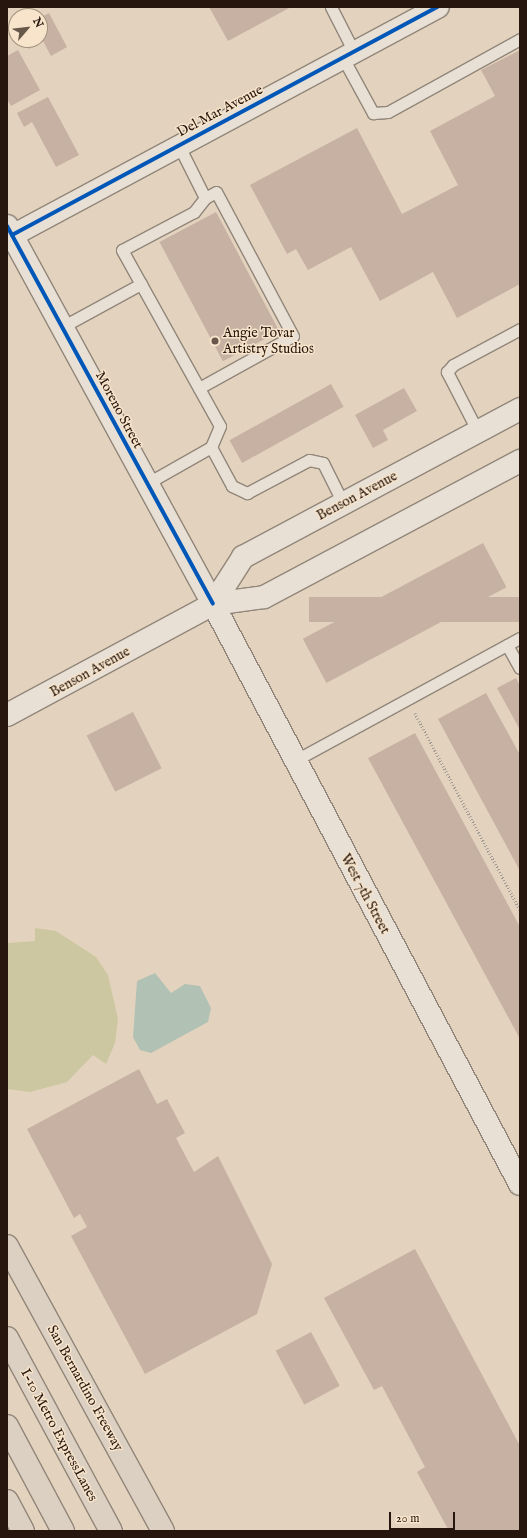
<!DOCTYPE html>
<html>
<head>
<meta charset="utf-8">
<style>
  body { margin:0 }
  #map { position:relative; width:527px; height:1538px; overflow:hidden; background:#e3d3be; font-family:"IM FELL English",serif }
  div>[style] { position:absolute }
  .green>* { inset:0; background:#cdc7a1 }
  .water>* { inset:0; background:#b1c1b3 }
  .building>* { inset:0; background:#c7b1a2; transform-origin:0 0 }
  .path>* { height:2.5px; margin-top:-1.25px; transform-origin:0; background:repeating-linear-gradient(90deg,#a29b93 0 1px,transparent 0 3px) }
  .roads { filter:drop-shadow(1px 0 #918679) drop-shadow(-1px 0 #918679) drop-shadow(0 1px #918679) drop-shadow(0 -1px #918679) }
  .service>* { height:11px; margin:-5.5px; padding:0 5.5px; transform-origin:5.5px; border-radius:5.5px; background:#e8e0d5 }
  .minor>* { height:21px; margin:-10.5px; padding:0 10.5px; transform-origin:10.5px; border-radius:10.5px; background:#e8e0d5 }
  .tertiary>* { height:22px; margin:-11px; padding:0 11px; transform-origin:11px; border-radius:11px; background:#e8e0d5 }
  .secondary>* { height:22px; margin:-11px; padding:0 11px; transform-origin:11px; border-radius:11px; background:#e8e0d5 }
  .motorway>* { height:22px; margin:-11px; padding:0 11px; transform-origin:11px; border-radius:11px; background:#dbd0c1 }
  .cycleway>* { height:4px; margin:-2px; padding:0 2px; transform-origin:2px; border-radius:2px; background:#0057b8 }
  .dots>* { width:11px; height:11px; translate:-50% -50%; box-sizing:border-box; border:2px solid #f7e4cb; border-radius:50% }
  span { translate:-50% -50%; white-space:nowrap; text-align:center; line-height:1.15; -webkit-text-stroke:3px #f7e4cb; paint-order:stroke }
  .street-label { font-size:14px; color:#26160d }
  .poi-label { font-size:14px; color:#26160d }
  .left { translate:0 -50%; text-align:left }
  .frame { position:absolute; inset:0; border:8px solid #26160d; pointer-events:none }
  .north { position:absolute; left:8px; top:8px; width:40px; height:40px; box-sizing:border-box; background:#f7e4cb; border:1px solid #a3927f; border-radius:50%; rotate:62deg; font-size:11px; font-weight:700; line-height:16px; text-align:center; color:#26160d }
  .north::after { content:''; display:block; margin:auto; width:14px; height:18px; background:#68584b; clip-path:polygon(50% 0,100% 100%,50% 72%,0 100%) }
  .scale { position:absolute; left:389px; top:1512px; width:66px; height:18px; box-sizing:border-box; border:2px solid #26160d; border-top:0; padding-left:5px; font-size:12px; line-height:14px; white-space:nowrap; color:#26160d; -webkit-text-stroke:3px #f7e4cb; paint-order:stroke }
</style>
</head>
<body>
<div id="map">
  <div class="green">
    <div style="clip-path:polygon(35px 928px,56px 931px,96px 957px,108px 975px,118px 1019px,115px 1043px,106px 1064px,93px 1055px,67px 1082px,30px 1092px,7px 1089px,7px 943px,35px 941px)"></div>
  </div>
  <div class="water">
    <div style="clip-path:polygon(155px 973px,171px 993px,185px 984px,200px 986px,211px 1008px,208px 1022px,151px 1053px,140px 1050px,133px 1037px,137px 981px)"></div>
  </div>
  <div class="building">
    <div style="clip-path:polygon(209px 7px,291px 7px,228px 41px)"></div>
    <div style="clip-path:polygon(49px 13px,67px 47px,51px 56px,43px 41px,29px 49px,24px 40px,40px 40px,40px 18px)"></div>
    <div style="clip-path:polygon(18px 50px,40px 90px,11px 106px,7px 99px,7px 56px)"></div>
    <div style="clip-path:polygon(520px 50px,520px 284px,457px 318px,433px 272px,380px 301px,351px 247px,308px 270px,296px 249px,287px 254px,250px 185px,357px 128px,402px 214px,458px 185px,430px 131px,495px 96px,481px 70px)"></div>
    <div style="clip-path:polygon(48px 97px,79px 155px,56px 167px,32px 122px,24px 127px,17px 113px)"></div>
    <div style="left:216px;top:212px;width:135px;height:64px;rotate:62deg"></div>
    <div style="left:331px;top:384px;width:26px;height:116px;rotate:61deg"></div>
    <div style="clip-path:polygon(404px 388px,417px 411px,383px 430px,388px 440px,373px 448px,355px 415px)"></div>
    <div style="left:483px;top:543px;width:50px;height:204px;rotate:62deg"></div>
    <div style="left:520px;top:597px;width:25px;height:211px;rotate:90deg"></div>
    <div style="clip-path:polygon(516px 678px,520px 686px,520px 730px,497px 688px)"></div>
    <div style="clip-path:polygon(486px 693px,520px 755px,520px 871px,438px 719px)"></div>
    <div style="left:133px;top:712px;width:63px;height:52px;rotate:63deg"></div>
    <div style="clip-path:polygon(415px 733px,520px 927px,520px 1039px,368px 758px)"></div>
    <div style="clip-path:polygon(139px 1069px,157px 1104px,167px 1099px,185px 1133px,176px 1138px,194px 1172px,218px 1156px,272px 1264px,257px 1314px,145px 1374px,71px 1236px,87px 1227px,80px 1214px,74px 1218px,27px 1129px)"></div>
    <div style="clip-path:polygon(415px 1249px,520px 1446px,520px 1531px,449px 1531px,417px 1472px,425px 1467px,382px 1386px,374px 1390px,324px 1298px)"></div>
    <div style="left:311px;top:1332px;width:61px;height:40px;rotate:62deg"></div>
  </div>
  <div class="path">
    <div style="left:415px;top:713px;width:223px;rotate:61.9deg"></div>
  </div>
  <div class="roads">
    <div class="service">
      <div style="left:331px;top:7px;width:51px;rotate:62.9deg"></div>
      <div style="left:343px;top:58px;width:63px;rotate:61.4deg"></div>
      <div style="left:373px;top:113px;width:15px;rotate:-4deg"></div>
      <div style="left:388px;top:112px;width:151px;rotate:-28.9deg"></div>
      <div style="left:179px;top:146px;width:58px;rotate:63.4deg"></div>
      <div style="left:205px;top:198px;width:18px;rotate:128deg"></div>
      <div style="left:194px;top:212px;width:81px;rotate:152.2deg"></div>
      <div style="left:122px;top:250px;width:201px;rotate:60.9deg"></div>
      <div style="left:220px;top:426px;width:23px;rotate:113deg"></div>
      <div style="left:211px;top:447px;width:44px;rotate:61.7deg"></div>
      <div style="left:232px;top:486px;width:17px;rotate:25deg"></div>
      <div style="left:247px;top:493px;width:70px;rotate:-28deg"></div>
      <div style="left:309px;top:460px;width:14px;rotate:12deg"></div>
      <div style="left:323px;top:463px;width:45px;rotate:63.4deg"></div>
      <div style="left:62px;top:327px;width:90px;rotate:-28.6deg"></div>
      <div style="left:199px;top:388px;width:107px;rotate:-29deg"></div>
      <div style="left:293px;top:336px;width:163px;rotate:-118.1deg"></div>
      <div style="left:216px;top:192px;width:13px;rotate:151deg"></div>
      <div style="left:478px;top:432px;width:68px;rotate:-117.3deg"></div>
      <div style="left:447px;top:372px;width:9px;rotate:-49deg"></div>
      <div style="left:453px;top:365px;width:76px;rotate:-28.2deg"></div>
      <div style="left:146px;top:484px;width:75px;rotate:-29.6deg"></div>
      <div style="left:507px;top:645px;width:26px;rotate:61deg"></div>
      <div style="left:294px;top:761px;width:257px;rotate:-28.6deg"></div>
    </div>
    <div class="minor">
      <div style="left:12px;top:235px;width:483px;rotate:-28.2deg"></div>
    </div>
    <div class="tertiary">
      <div style="left:7px;top:226px;width:430px;rotate:61.4deg"></div>
    </div>
    <div class="secondary">
      <div style="left:213px;top:604px;width:656px;rotate:62.11deg"></div>
      <div style="left:213px;top:604px;width:56px;rotate:-57.4deg"></div>
      <div style="left:243px;top:557px;width:314px;rotate:-28.1deg"></div>
      <div style="left:7px;top:715px;width:234px;rotate:-28.3deg"></div>
      <div style="left:213px;top:604px;width:51px;rotate:-7.8deg"></div>
      <div style="left:264px;top:597px;width:290px;rotate:-28deg"></div>
    </div>
    <div class="motorway">
      <div style="left:7px;top:1246px;width:325px;rotate:61.3deg"></div>
      <div style="left:7px;top:1338px;width:219px;rotate:61.7deg"></div>
      <div style="left:7px;top:1426px;width:119px;rotate:61.9deg"></div>
      <div style="left:7px;top:1501px;width:34px;rotate:62deg"></div>
    </div>
  </div>
  <div class="cycleway">
    <div style="left:7px;top:226px;width:430px;rotate:61.4deg"></div>
    <div style="left:12px;top:235px;width:483px;rotate:-28.2deg"></div>
  </div>
  <div class="dots">
    <div style="left:215px;top:341px;background:#68584b"></div>
  </div>
  <div class="street-label">
    <span style="left:220px;top:111px;rotate:-28deg">Del Mar Avenue</span>
    <span style="left:119px;top:410px;rotate:62deg">Moreno Street</span>
    <span style="left:357px;top:496px;rotate:-28deg">Benson Avenue</span>
    <span style="left:90px;top:672px;rotate:-29deg">Benson Avenue</span>
    <span style="left:365px;top:894px;rotate:62deg">West 7th Street</span>
    <span style="left:85px;top:1388px;rotate:61deg">San Bernardino Freeway</span>
    <span style="left:59px;top:1435px;rotate:62deg">I-10 Metro ExpressLanes</span>
  </div>
  <div class="poi-label">
    <span class="left" style="left:223px;top:341px">Angie Tovar<br>Artistry Studios</span>
  </div>
  <div class="frame"></div>
  <div class="north">N</div>
  <div class="scale">20 m</div>
</div>
</body>
</html>
